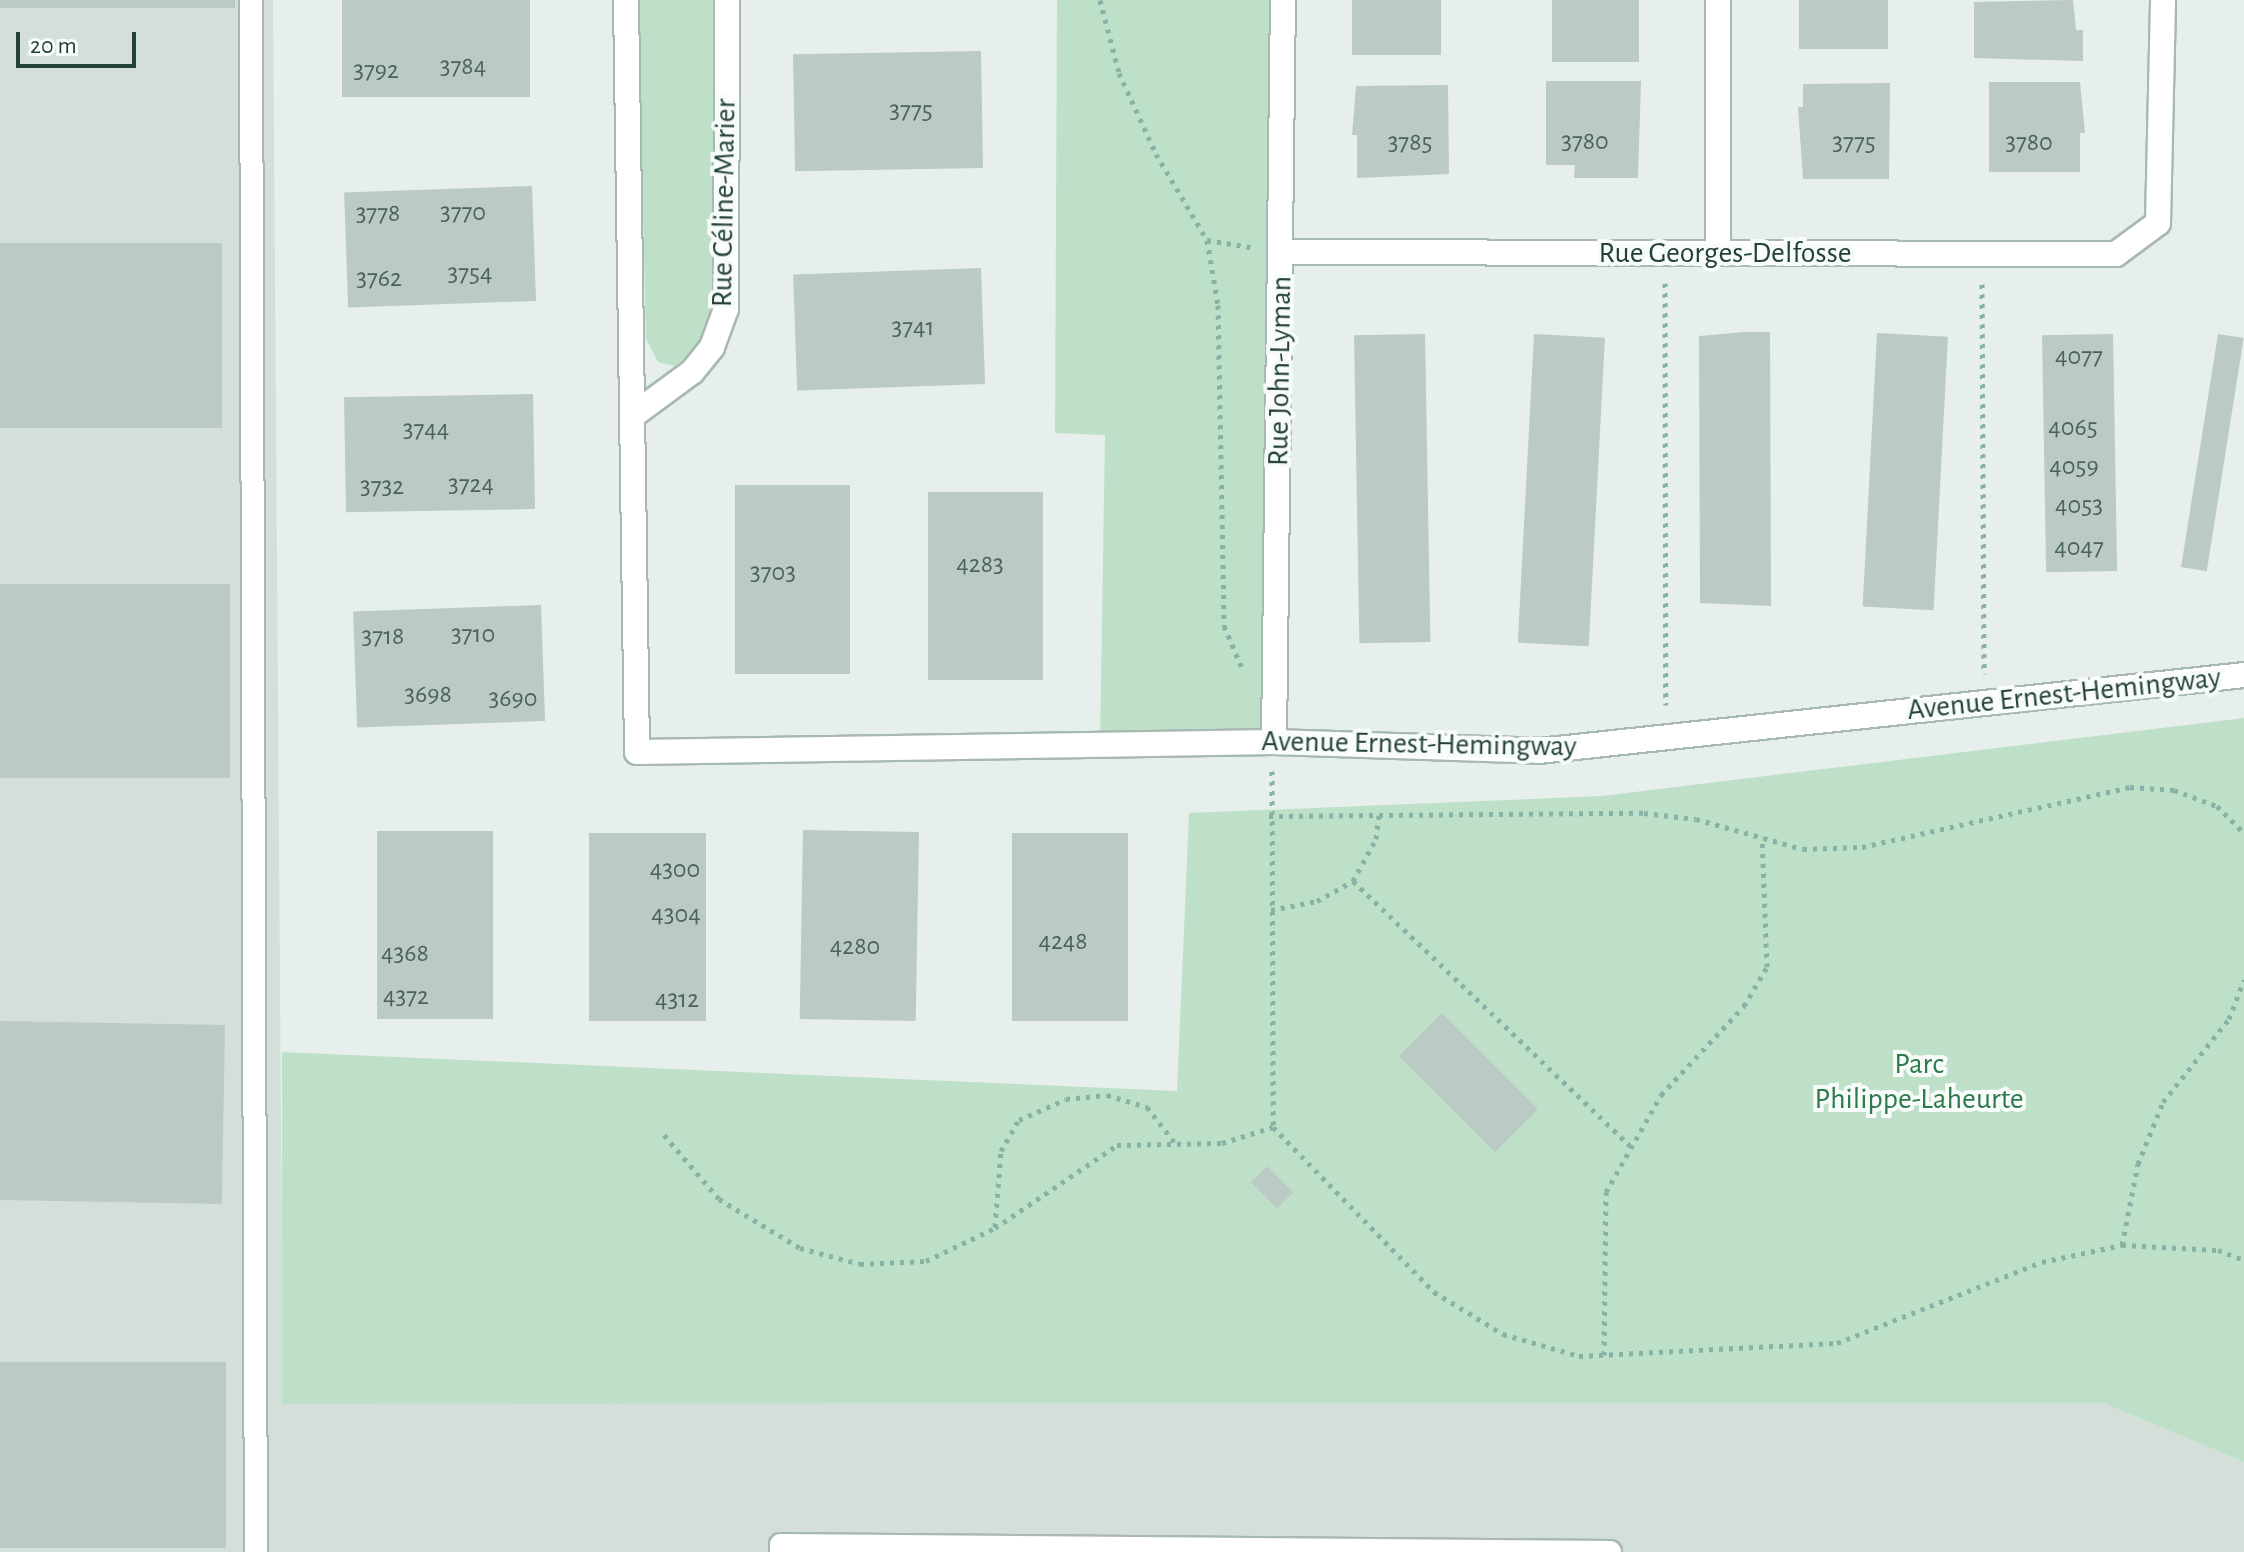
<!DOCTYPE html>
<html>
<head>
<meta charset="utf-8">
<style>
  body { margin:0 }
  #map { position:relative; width:2244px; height:1552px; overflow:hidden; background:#e6efeb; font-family:"Alegreya Sans",sans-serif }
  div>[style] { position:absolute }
  .built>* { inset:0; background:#d4dfda }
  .green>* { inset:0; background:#bfe0c8 }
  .building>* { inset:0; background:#bbcac4; transform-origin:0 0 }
  .path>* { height:5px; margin-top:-2.5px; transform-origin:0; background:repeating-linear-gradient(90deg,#86b3a5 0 4px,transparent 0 10px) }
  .roads { filter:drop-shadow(2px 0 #a8b8b2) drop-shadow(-2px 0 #a8b8b2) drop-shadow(0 2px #a8b8b2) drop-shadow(0 -2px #a8b8b2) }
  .service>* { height:22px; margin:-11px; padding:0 11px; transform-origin:11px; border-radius:11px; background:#fff }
  .minor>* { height:24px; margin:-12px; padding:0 12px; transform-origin:12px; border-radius:12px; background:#fff }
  span { translate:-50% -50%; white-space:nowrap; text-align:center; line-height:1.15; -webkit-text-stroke:8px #f7fbf9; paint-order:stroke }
  .number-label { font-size:26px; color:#4a645c }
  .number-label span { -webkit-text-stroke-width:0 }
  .street-label { font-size:30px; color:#24423a }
  .park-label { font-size:30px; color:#2d7a4b }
  .scale { position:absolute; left:16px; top:32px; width:120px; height:36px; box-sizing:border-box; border:4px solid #24423a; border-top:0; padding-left:10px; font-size:24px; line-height:28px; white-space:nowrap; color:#24423a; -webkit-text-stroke:6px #f7fbf9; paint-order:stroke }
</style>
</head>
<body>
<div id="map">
  <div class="built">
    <div style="clip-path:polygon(0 0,273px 0,283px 1404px,2105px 1403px,2244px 1462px,2244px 1552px,0 1552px)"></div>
  </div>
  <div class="green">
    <div style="clip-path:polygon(638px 0,714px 0,715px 305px,693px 353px,674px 366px,658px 362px,646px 339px)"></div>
    <div style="clip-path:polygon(1057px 0,1280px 0,1274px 742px,1100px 745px,1105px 435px,1055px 433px)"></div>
    <div style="clip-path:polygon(2244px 718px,2244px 1462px,2104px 1403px,282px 1404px,282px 1052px,1177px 1091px,1189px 813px,1602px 796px)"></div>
  </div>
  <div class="building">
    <div style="left:0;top:0;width:235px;height:8px"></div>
    <div style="left:342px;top:0;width:188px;height:97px"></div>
    <div style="left:1352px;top:0;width:89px;height:55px"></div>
    <div style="left:1552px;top:0;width:87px;height:62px"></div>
    <div style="left:1799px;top:0;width:89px;height:49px"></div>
    <div style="clip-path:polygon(2073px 0,2076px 30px,2083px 30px,2083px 61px,1974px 58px,1974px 2px)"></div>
    <div style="left:981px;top:51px;width:117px;height:188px;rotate:89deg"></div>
    <div style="clip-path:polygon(1546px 81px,1641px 81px,1638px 178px,1574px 178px,1575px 165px,1546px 165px)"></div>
    <div style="clip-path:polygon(1989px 82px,2080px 82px,2085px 133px,2080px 133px,2080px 172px,1989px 172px)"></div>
    <div style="clip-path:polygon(1890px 83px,1889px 179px,1803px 179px,1798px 107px,1803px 107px,1803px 84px)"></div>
    <div style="clip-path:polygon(1448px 85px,1449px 174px,1357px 178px,1357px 135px,1352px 135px,1356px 86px)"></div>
    <div style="left:532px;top:186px;width:115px;height:188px;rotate:88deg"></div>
    <div style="left:222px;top:243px;width:185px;height:222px;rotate:90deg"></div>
    <div style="left:981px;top:268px;width:116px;height:188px;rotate:88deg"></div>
    <div style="clip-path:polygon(1745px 332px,1770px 332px,1771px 606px,1700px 603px,1699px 336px)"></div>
    <div style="left:1877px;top:333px;width:71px;height:274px;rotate:3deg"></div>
    <div style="left:1425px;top:334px;width:308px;height:71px;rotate:89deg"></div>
    <div style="left:1534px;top:334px;width:71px;height:309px;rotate:3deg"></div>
    <div style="left:2113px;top:334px;width:237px;height:71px;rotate:89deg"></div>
    <div style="left:2218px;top:334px;width:26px;height:236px;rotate:9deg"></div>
    <div style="left:533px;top:394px;width:115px;height:189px;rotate:89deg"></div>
    <div style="left:735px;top:485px;width:115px;height:189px"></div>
    <div style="left:928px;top:492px;width:115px;height:188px"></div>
    <div style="left:0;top:584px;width:230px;height:194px"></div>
    <div style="left:541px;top:605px;width:116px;height:188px;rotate:88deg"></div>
    <div style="left:803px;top:830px;width:116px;height:189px;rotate:1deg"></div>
    <div style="left:377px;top:831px;width:116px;height:188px"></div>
    <div style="left:589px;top:833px;width:117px;height:188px"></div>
    <div style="left:1012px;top:833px;width:116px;height:188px"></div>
    <div style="left:1442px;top:1013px;width:136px;height:61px;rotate:45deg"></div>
    <div style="left:0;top:1021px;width:225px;height:179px;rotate:1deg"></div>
    <div style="left:1267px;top:1166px;width:37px;height:23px;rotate:45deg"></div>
    <div style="left:0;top:1362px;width:226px;height:186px"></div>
  </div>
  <div class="path">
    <div style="left:1100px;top:0;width:75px;rotate:75.4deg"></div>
    <div style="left:1119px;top:73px;width:89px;rotate:65.4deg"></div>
    <div style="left:1156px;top:154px;width:100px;rotate:59.3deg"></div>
    <div style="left:1207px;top:240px;width:66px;rotate:80.4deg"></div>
    <div style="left:1218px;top:305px;width:321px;rotate:88.9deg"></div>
    <div style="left:1224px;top:626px;width:46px;rotate:66.8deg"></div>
    <div style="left:1207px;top:240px;width:44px;rotate:9.2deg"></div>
    <div style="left:1665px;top:283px;width:422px;rotate:89.9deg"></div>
    <div style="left:1982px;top:284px;width:390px;rotate:89.7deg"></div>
    <div style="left:1272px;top:771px;width:356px;rotate:89.8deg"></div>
    <div style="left:1273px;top:1127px;width:231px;rotate:45.7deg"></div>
    <div style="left:1434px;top:1292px;width:81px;rotate:31.3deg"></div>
    <div style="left:1503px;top:1334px;width:79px;rotate:16.1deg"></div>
    <div style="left:1579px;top:1356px;width:258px;rotate:-2.9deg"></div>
    <div style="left:1837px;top:1343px;width:220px;rotate:-21.6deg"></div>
    <div style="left:2042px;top:1262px;width:82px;rotate:-12deg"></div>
    <div style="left:2122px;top:1245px;width:96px;rotate:3deg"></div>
    <div style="left:2218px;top:1250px;width:28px;rotate:21deg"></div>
    <div style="left:1269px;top:816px;width:375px;rotate:-0.5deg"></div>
    <div style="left:1644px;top:813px;width:52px;rotate:6.6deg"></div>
    <div style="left:1696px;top:819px;width:111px;rotate:15.7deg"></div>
    <div style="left:1803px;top:849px;width:59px;rotate:-1.9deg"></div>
    <div style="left:1862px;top:847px;width:275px;rotate:-12.6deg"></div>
    <div style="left:2130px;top:787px;width:44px;rotate:3.9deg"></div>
    <div style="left:2174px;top:790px;width:46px;rotate:20.4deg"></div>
    <div style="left:2217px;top:806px;width:38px;rotate:45deg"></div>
    <div style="left:1353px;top:881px;width:383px;rotate:43.7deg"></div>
    <div style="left:1271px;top:910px;width:47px;rotate:-11.1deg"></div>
    <div style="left:1317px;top:901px;width:41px;rotate:-29.1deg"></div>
    <div style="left:1353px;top:881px;width:48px;rotate:-61.3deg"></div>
    <div style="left:1376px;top:839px;width:24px;rotate:-83deg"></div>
    <div style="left:664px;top:1135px;width:84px;rotate:49.3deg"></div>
    <div style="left:719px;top:1199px;width:95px;rotate:31.2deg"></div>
    <div style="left:800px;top:1248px;width:62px;rotate:14.9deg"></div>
    <div style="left:860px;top:1264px;width:66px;rotate:-2.6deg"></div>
    <div style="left:926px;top:1261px;width:76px;rotate:-25.6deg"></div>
    <div style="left:995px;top:1228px;width:148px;rotate:-34.2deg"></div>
    <div style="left:1117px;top:1145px;width:105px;rotate:-1.1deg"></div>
    <div style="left:1222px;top:1143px;width:53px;rotate:-17.4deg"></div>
    <div style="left:995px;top:1227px;width:76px;rotate:-85.5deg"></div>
    <div style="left:1001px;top:1151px;width:36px;rotate:-60deg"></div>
    <div style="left:1019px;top:1120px;width:51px;rotate:-24.1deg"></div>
    <div style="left:1066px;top:1099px;width:41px;rotate:-5.6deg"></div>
    <div style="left:1107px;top:1095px;width:42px;rotate:16.7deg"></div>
    <div style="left:1147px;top:1107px;width:46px;rotate:52.1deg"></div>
    <div style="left:2122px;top:1245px;width:83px;rotate:-78.8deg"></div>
    <div style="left:2138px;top:1164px;width:67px;rotate:-68deg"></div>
    <div style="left:2163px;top:1102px;width:106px;rotate:-51.5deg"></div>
    <div style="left:2229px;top:1019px;width:42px;rotate:-69deg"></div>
    <div style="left:1604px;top:1355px;width:163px;rotate:-89.3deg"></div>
    <div style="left:1606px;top:1192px;width:112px;rotate:-60.4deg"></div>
    <div style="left:1661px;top:1095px;width:122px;rotate:-47deg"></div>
    <div style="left:1744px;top:1006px;width:45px;rotate:-59.5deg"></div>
    <div style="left:1767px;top:967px;width:130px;rotate:-92.2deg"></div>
  </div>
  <div class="roads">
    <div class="service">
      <div style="left:251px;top:0;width:1552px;rotate:89.82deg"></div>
      <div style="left:781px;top:1552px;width:7px;rotate:-90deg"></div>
      <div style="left:781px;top:1545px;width:829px;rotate:0.48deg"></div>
    </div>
    <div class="minor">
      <div style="left:626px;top:0;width:752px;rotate:89.16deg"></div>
      <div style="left:637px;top:752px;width:637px;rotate:-0.9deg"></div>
      <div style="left:1274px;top:742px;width:265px;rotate:1.9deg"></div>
      <div style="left:1539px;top:751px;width:709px;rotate:-6.15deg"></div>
      <div style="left:1718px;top:0;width:253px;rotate:90deg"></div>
      <div style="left:1282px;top:252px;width:834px;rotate:0.14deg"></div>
      <div style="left:2116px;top:254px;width:52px;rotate:-36.4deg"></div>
      <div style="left:2158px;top:223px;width:223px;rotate:-88.7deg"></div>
      <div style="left:632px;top:416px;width:74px;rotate:-36.3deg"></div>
      <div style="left:692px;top:372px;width:32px;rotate:-51deg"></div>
      <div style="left:712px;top:347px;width:40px;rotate:-69.8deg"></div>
      <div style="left:726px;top:309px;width:309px;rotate:-89.8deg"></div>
      <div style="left:1274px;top:742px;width:742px;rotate:-89.31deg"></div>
    </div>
  </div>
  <div class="number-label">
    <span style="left:463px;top:67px">3784</span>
    <span style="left:376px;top:71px">3792</span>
    <span style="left:911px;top:111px">3775</span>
    <span style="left:1585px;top:142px">3780</span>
    <span style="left:1410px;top:143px">3785</span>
    <span style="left:1854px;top:143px">3775</span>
    <span style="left:2029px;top:143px">3780</span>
    <span style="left:463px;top:213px">3770</span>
    <span style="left:378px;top:214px">3778</span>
    <span style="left:470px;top:274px">3754</span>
    <span style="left:379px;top:279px">3762</span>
    <span style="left:913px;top:328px">3741</span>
    <span style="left:2079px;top:357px">4077</span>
    <span style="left:2073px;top:428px">4065</span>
    <span style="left:426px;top:430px">3744</span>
    <span style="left:2074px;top:467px">4059</span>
    <span style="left:471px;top:485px">3724</span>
    <span style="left:382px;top:487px">3732</span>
    <span style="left:2079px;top:506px">4053</span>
    <span style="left:2079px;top:548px">4047</span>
    <span style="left:980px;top:565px">4283</span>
    <span style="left:773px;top:573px">3703</span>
    <span style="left:473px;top:635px">3710</span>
    <span style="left:383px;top:637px">3718</span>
    <span style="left:428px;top:695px">3698</span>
    <span style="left:513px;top:699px">3690</span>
    <span style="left:675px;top:870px">4300</span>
    <span style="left:676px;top:915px">4304</span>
    <span style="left:1063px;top:942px">4248</span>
    <span style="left:855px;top:947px">4280</span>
    <span style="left:405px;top:954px">4368</span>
    <span style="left:406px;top:997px">4372</span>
    <span style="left:677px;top:1000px">4312</span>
  </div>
  <div class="street-label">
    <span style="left:724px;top:203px;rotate:-89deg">Rue Céline-Marier</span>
    <span style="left:1725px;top:253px">Rue Georges-Delfosse</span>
    <span style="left:1280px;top:371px;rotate:-89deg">Rue John-Lyman</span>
    <span style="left:2064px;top:694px;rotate:-6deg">Avenue Ernest-Hemingway</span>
    <span style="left:1419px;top:744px;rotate:1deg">Avenue Ernest-Hemingway</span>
  </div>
  <div class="park-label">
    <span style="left:1919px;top:1081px">Parc<br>Philippe-Laheurte</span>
  </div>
  <div class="scale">20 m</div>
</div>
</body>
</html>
